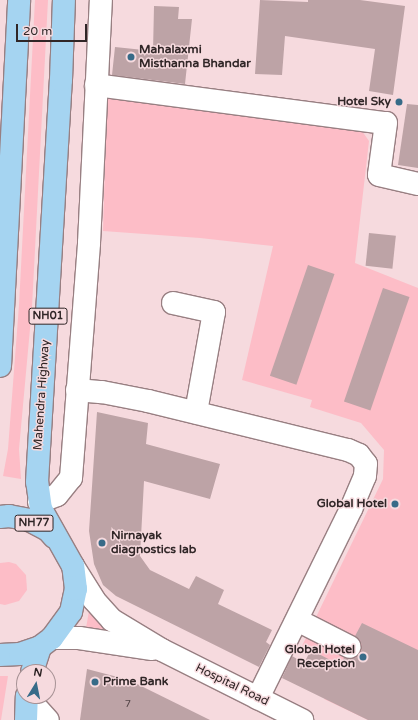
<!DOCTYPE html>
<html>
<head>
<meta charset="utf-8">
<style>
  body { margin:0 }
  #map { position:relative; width:418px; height:720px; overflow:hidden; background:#f6dade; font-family:"Varela Round",sans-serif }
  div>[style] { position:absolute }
  .green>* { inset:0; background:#fdbdc7 }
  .building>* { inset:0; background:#bda3a6; transform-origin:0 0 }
  .roads { filter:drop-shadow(1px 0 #987f82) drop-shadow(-1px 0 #987f82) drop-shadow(0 1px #987f82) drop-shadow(0 -1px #987f82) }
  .minor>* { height:22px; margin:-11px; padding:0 11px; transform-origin:11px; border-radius:11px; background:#fff }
  .highway>* { height:22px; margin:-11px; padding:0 11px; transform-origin:11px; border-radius:11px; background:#a5d4f1 }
  .dots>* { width:11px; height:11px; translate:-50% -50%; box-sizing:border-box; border:2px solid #f6dade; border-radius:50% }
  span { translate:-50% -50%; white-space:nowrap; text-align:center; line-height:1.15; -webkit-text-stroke:3px #f6dade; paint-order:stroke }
  .number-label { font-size:10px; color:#534547 }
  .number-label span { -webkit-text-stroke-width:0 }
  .shield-label span { padding:1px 3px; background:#f6dade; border:1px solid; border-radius:3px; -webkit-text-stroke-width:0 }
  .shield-label { font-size:11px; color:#302627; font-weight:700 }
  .poi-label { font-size:12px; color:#302627; font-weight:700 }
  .left { translate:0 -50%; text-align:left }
  .right { translate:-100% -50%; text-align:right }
  .street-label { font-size:12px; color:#302627 }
  .north { position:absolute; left:16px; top:664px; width:40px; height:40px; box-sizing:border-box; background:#f6dade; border:1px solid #a79295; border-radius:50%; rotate:10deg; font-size:11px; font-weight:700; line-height:16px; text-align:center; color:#302627 }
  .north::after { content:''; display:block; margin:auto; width:14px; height:18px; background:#376b88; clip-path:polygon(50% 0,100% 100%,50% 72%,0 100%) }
  .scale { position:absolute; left:16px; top:24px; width:71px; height:18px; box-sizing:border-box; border:2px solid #302627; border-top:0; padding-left:5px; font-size:12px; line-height:14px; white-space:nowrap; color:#302627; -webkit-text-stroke:3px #f6dade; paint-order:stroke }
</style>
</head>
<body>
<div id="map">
  <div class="green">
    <div style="clip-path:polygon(35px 0,48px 0,32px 307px,19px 449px,21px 479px,3px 476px,8px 449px,19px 305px)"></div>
    <div style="clip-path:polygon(107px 96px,362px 131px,369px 141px,355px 263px,418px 288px,418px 720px,368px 720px,324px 699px,340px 665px,302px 646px,383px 479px,384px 450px,361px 423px,310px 407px,312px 400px,242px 380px,273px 246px,200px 238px,103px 231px)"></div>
    <div style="clip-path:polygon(9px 562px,16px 564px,26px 575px,27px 590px,19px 601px,5px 605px,0 604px,0 563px)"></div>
    <div style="clip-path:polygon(90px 606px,118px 631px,85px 633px)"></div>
    <div style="clip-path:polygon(0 676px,8px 676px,1px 720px,0 720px)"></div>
  </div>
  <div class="building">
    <div style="clip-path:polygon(260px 0,308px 2px,308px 0,360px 0,405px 6px,393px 95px,369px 91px,375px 49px,285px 36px,282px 75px,255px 74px)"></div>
    <div style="clip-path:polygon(154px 6px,179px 7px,178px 19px,192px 19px,185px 84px,112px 75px,115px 47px,153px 51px)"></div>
    <div style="clip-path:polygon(407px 104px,418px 105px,418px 168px,398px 165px)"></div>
    <div style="left:369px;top:233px;width:27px;height:33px;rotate:6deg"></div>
    <div style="left:308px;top:265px;width:28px;height:117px;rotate:19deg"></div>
    <div style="left:383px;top:288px;width:28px;height:120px;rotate:19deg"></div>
    <div style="clip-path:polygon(97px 412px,148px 423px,146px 444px,220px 464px,210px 499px,144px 481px,140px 556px,150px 570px,189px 589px,196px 576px,224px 590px,218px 604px,272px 630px,266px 642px,270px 645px,259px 667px,116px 596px,103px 585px,94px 564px,89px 531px)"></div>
    <div style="clip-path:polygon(362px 623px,418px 650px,418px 720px,368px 720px,282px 678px,292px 656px,304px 663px,311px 650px,340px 665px,344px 658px,351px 659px,357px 657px,361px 652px,362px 646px,360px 640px,355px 636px)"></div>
    <div style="clip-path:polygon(87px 669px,129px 680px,210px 720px,80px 720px)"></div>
  </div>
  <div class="roads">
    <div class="minor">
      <div style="left:96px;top:85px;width:292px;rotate:7.5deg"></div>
      <div style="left:386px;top:123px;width:52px;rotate:97.7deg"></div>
      <div style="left:379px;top:175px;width:40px;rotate:13deg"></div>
      <div style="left:173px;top:303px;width:42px;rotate:12.4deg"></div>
      <div style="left:214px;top:312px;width:102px;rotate:100.2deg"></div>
      <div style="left:77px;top:390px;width:25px;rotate:5deg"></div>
      <div style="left:102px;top:392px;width:47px;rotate:11.1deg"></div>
      <div style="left:148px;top:401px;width:206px;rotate:13.8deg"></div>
      <div style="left:348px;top:450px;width:12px;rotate:24deg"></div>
      <div style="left:359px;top:455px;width:11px;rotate:52deg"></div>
      <div style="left:366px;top:464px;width:12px;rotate:95deg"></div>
      <div style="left:365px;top:476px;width:36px;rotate:113deg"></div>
      <div style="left:351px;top:509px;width:211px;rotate:116.2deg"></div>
      <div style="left:39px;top:502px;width:19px;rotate:-21deg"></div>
      <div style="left:57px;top:495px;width:22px;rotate:-51deg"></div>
      <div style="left:71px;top:478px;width:236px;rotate:-85.6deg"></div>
      <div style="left:89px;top:243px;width:243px;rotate:-87.2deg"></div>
      <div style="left:73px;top:566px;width:40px;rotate:58deg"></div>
      <div style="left:94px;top:600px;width:27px;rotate:48deg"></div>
      <div style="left:112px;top:620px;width:58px;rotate:31deg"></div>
      <div style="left:162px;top:650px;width:157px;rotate:26.6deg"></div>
      <div style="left:297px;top:620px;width:59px;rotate:27deg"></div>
      <div style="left:52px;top:638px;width:27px"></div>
      <div style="left:79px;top:638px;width:74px;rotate:8.6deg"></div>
      <div style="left:27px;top:697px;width:31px;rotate:48deg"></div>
    </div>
    <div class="highway">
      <div style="left:0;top:366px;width:366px;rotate:-87deg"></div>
      <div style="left:0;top:517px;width:9px;rotate:-6deg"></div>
      <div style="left:9px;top:516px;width:20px;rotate:11deg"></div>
      <div style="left:29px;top:520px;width:21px;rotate:28deg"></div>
      <div style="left:48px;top:530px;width:9px;rotate:49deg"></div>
      <div style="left:0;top:655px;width:20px;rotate:-3deg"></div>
      <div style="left:20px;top:654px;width:21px;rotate:-19deg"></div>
      <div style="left:40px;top:647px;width:15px;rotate:-37deg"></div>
      <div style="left:52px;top:638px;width:32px;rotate:-54deg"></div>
      <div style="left:71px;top:612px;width:24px;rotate:-78deg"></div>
      <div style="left:76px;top:589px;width:23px;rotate:-97deg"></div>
      <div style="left:73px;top:566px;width:65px;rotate:-119.3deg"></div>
      <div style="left:41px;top:509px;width:27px;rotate:-98deg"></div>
      <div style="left:37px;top:482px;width:403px;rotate:-86.6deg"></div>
      <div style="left:61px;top:80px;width:80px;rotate:-87.9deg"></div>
      <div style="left:32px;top:672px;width:26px;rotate:-72deg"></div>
      <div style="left:26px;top:720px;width:24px;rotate:-88deg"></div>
    </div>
  </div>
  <div class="dots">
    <div style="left:131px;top:57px;background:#376b88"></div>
    <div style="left:399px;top:102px;background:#376b88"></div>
    <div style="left:395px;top:504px;background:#376b88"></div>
    <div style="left:102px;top:543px;background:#376b88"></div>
    <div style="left:363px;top:657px;background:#376b88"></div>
    <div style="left:95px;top:682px;background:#376b88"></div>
  </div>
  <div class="number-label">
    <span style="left:128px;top:705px">7</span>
  </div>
  <div class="shield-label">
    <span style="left:48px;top:316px">NH01</span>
    <span style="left:34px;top:523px">NH77</span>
  </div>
  <div class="poi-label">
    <span class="left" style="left:139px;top:57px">Mahalaxmi<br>Misthanna Bhandar</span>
    <span class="right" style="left:391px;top:102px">Hotel Sky</span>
    <span class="right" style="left:387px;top:504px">Global Hotel</span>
    <span class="left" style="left:111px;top:543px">Nirnayak<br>diagnostics lab</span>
    <span class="right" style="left:355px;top:657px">Global Hotel<br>Reception</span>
    <span class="left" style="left:103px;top:682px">Prime Bank</span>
  </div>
  <div class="street-label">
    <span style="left:42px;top:395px;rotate:-86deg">Mahendra Highway</span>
    <span style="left:232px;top:685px;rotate:26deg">Hospital Road</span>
  </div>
  <div class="north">N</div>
  <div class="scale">20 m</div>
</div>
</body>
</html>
